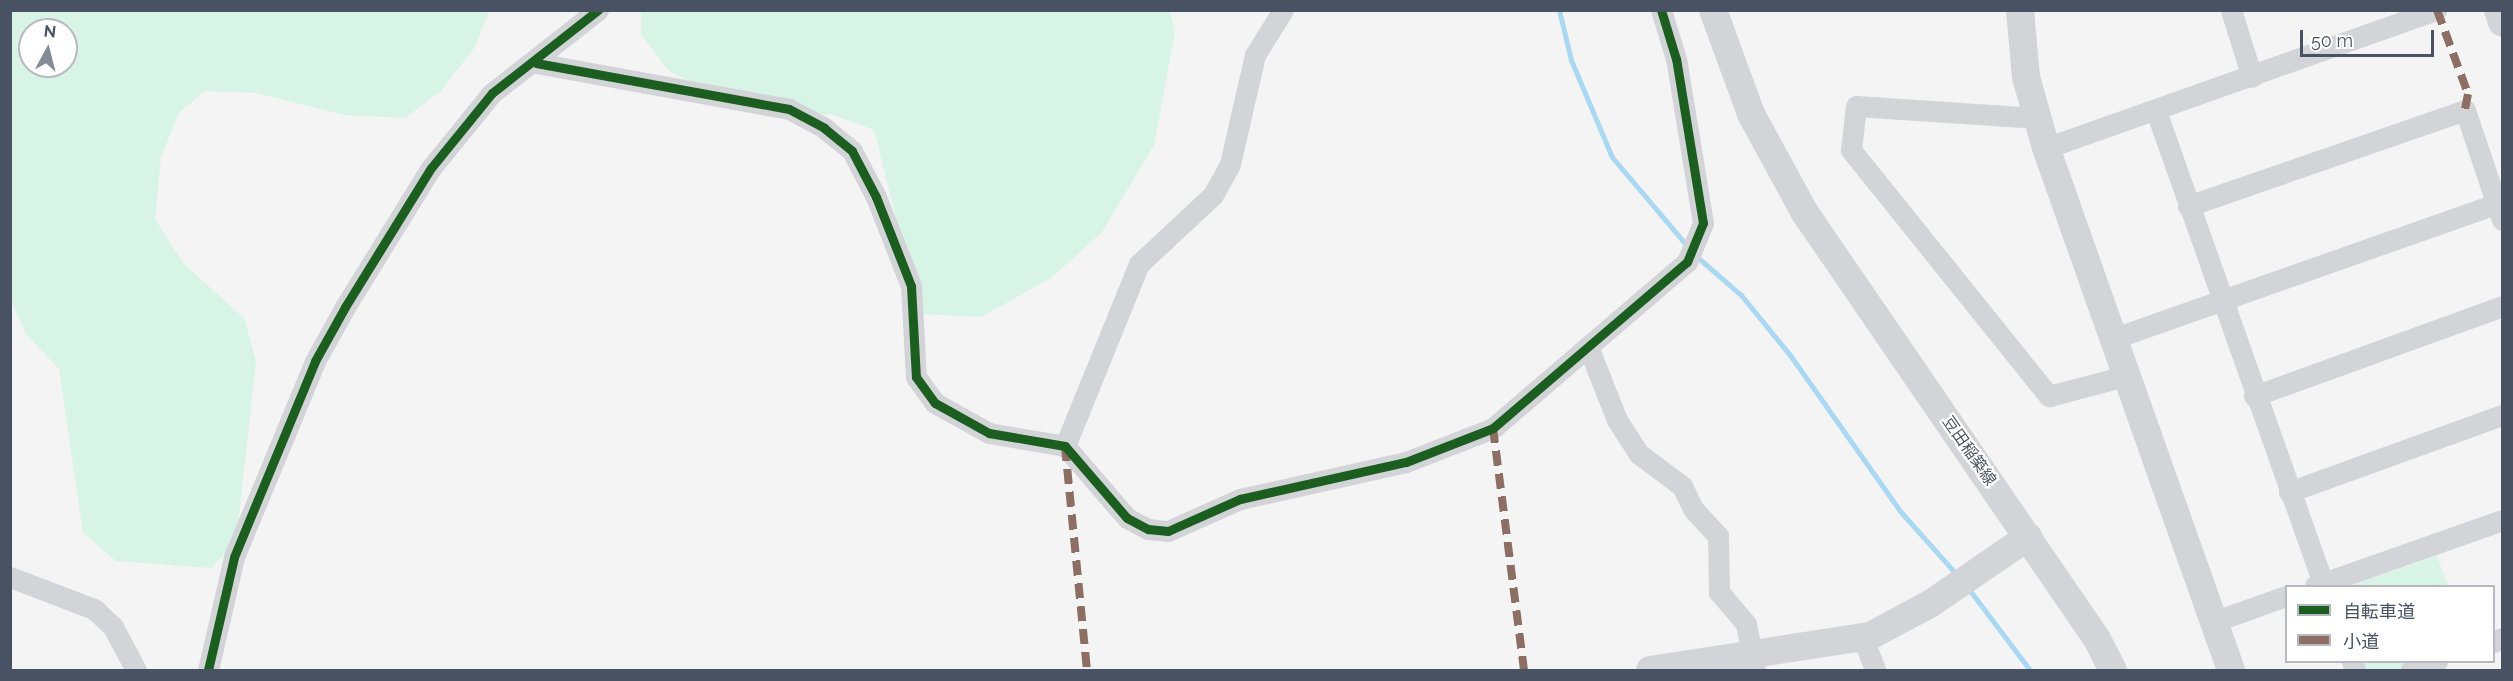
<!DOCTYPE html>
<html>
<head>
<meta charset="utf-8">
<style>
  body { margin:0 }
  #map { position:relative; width:2513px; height:681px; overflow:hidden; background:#f4f4f4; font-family:Raleway,"Noto Sans JP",sans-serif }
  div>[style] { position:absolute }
  .green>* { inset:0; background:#d7f4e7 }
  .stream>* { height:5px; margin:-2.5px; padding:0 2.5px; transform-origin:2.5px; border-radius:2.5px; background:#aad8f3 }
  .street>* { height:21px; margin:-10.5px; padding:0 10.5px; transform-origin:10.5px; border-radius:10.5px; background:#d2d4d7 }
  .secondary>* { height:28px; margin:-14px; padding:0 14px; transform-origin:14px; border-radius:14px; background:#d2d4d8 }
  .quiet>* { height:8px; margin-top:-4px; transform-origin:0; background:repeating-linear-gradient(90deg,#8d6e63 0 15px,transparent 0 23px) }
  .cycleway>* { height:9px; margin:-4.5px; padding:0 4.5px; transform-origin:4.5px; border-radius:4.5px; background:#1b5e20 }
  span { translate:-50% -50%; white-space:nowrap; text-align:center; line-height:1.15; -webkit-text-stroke:4.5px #fff; paint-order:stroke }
  .street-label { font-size:16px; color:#485262 }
  .frame { position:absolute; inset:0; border:12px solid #485262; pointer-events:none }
  .legend { position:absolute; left:2285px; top:585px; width:210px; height:78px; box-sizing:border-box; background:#fff; border:2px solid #b6bac0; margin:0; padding:8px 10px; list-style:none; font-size:18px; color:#485262 }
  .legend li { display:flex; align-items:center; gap:12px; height:30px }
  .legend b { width:30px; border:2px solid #b6bac0 }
  .north { position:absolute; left:18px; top:18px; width:60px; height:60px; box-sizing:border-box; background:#fff; border:2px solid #b6bac0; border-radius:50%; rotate:7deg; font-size:16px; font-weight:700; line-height:24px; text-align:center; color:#485262 }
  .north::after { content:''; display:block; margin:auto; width:21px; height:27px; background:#848b95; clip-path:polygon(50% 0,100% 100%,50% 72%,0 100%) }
  .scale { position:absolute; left:2300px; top:30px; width:134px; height:27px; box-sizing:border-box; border:3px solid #485262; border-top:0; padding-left:8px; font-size:18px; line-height:21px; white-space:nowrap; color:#485262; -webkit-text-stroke:4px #fff; paint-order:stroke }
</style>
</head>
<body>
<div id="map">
  <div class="green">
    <div style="clip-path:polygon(1170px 10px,1175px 32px,1154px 145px,1102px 232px,1051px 278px,981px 317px,920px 314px,874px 130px,831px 114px,786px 118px,719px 96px,669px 71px,641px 34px,641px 11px)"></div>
    <div style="clip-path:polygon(evenodd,10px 11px,489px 11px,475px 47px,441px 91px,405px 118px,345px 115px,256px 93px,205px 91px,179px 113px,161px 157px,155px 219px,183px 263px,244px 318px,256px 361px,236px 543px,211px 568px,116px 561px,83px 533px,59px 369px,26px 334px,11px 300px,10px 11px,30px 30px,66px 30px,66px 66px,30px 66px,30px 30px)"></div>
    <div style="clip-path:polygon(2437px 556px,2448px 586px,2351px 586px)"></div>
    <div style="clip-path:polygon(2361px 662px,2420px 662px,2395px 670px,2364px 670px)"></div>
  </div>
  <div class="stream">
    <div style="left:1559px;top:10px;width:51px;rotate:76.5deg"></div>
    <div style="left:1571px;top:60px;width:105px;rotate:67.1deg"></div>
    <div style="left:1612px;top:157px;width:119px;rotate:49.8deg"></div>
    <div style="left:1695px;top:255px;width:61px;rotate:41deg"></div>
    <div style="left:1741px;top:295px;width:77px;rotate:50.8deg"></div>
    <div style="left:1790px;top:355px;width:191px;rotate:54.8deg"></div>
    <div style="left:1900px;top:511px;width:87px;rotate:48.3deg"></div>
    <div style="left:1968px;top:588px;width:103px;rotate:52.9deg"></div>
  </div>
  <div class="street">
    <div style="left:2231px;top:10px;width:70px;rotate:72.6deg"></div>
    <div style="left:536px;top:63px;width:257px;rotate:10.3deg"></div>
    <div style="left:789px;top:109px;width:40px;rotate:28deg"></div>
    <div style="left:824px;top:128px;width:36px;rotate:39deg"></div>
    <div style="left:852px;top:151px;width:52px;rotate:62.4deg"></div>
    <div style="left:876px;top:197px;width:96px;rotate:68.5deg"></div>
    <div style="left:911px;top:286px;width:91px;rotate:86.9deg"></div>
    <div style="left:916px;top:377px;width:32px;rotate:54deg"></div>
    <div style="left:935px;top:403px;width:62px;rotate:29.1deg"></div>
    <div style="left:989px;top:433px;width:77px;rotate:9.7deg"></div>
    <div style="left:1065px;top:446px;width:95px;rotate:49.3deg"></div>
    <div style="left:1127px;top:518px;width:24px;rotate:28deg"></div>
    <div style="left:1148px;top:529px;width:20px;rotate:6deg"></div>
    <div style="left:1168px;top:531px;width:79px;rotate:-24deg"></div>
    <div style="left:1240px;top:499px;width:170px;rotate:-12.6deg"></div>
    <div style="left:1406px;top:462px;width:93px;rotate:-21.3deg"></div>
    <div style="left:1493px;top:428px;width:255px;rotate:-40.6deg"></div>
    <div style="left:1687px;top:262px;width:42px;rotate:-67.7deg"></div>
    <div style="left:1703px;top:223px;width:166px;rotate:-99.3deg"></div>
    <div style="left:1676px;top:59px;width:51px;rotate:-107deg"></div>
    <div style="left:2156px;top:111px;width:504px;rotate:70.52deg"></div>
    <div style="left:2038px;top:118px;width:182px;rotate:-176.2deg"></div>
    <div style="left:1856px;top:106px;width:44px;rotate:96.5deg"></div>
    <div style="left:1851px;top:150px;width:316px;rotate:51.2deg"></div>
    <div style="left:2049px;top:396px;width:79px;rotate:-14.7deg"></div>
    <div style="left:2046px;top:148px;width:414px;rotate:-19.5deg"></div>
    <div style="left:2188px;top:206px;width:293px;rotate:-19.1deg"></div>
    <div style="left:2465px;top:110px;width:116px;rotate:71.4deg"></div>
    <div style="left:2112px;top:339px;width:413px;rotate:-19.4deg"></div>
    <div style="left:1589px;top:349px;width:76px;rotate:68.5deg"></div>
    <div style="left:1617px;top:420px;width:40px;rotate:57.1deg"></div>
    <div style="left:1639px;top:454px;width:54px;rotate:36.7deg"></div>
    <div style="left:1682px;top:486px;width:25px;rotate:64deg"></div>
    <div style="left:1693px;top:509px;width:37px;rotate:47deg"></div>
    <div style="left:1718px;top:536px;width:56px;rotate:89deg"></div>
    <div style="left:1719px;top:592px;width:42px;rotate:49.8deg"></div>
    <div style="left:1746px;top:624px;width:47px;rotate:78.9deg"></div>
    <div style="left:2254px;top:396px;width:264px;rotate:-19.9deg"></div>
    <div style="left:1065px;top:446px;width:196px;rotate:-67.9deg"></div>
    <div style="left:1139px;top:264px;width:101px;rotate:-43deg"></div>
    <div style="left:1213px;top:195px;width:35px;rotate:-61deg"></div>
    <div style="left:1230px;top:164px;width:112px;rotate:-77.1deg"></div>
    <div style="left:1255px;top:55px;width:53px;rotate:-58.1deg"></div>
    <div style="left:2289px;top:492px;width:226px;rotate:-19.9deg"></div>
    <div style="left:10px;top:577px;width:90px;rotate:20.9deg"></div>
    <div style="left:94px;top:609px;width:26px;rotate:43deg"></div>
    <div style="left:113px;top:627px;width:49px;rotate:61.9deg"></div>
    <div style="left:2315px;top:586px;width:198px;rotate:-19.4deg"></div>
    <div style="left:2213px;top:622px;width:77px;rotate:-19.6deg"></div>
    <div style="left:1863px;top:638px;width:34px;rotate:69deg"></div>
    <div style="left:2494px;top:642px;width:9px;rotate:-27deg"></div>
    <div style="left:2352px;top:662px;width:9px;rotate:69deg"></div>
    <div style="left:208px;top:670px;width:116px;rotate:-77deg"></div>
    <div style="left:234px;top:557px;width:212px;rotate:-67.5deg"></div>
    <div style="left:315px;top:361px;width:62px;rotate:-60.9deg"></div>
    <div style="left:345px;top:307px;width:163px;rotate:-58.3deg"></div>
    <div style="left:431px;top:168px;width:97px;rotate:-50.9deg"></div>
    <div style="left:492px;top:93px;width:135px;rotate:-38.1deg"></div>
    <div style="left:2411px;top:670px;width:27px;rotate:-17deg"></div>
  </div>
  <div class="secondary">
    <div style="left:1713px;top:10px;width:111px;rotate:69.9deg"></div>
    <div style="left:1751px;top:114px;width:113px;rotate:61.4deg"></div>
    <div style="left:1805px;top:213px;width:516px;rotate:55.57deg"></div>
    <div style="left:2097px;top:639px;width:35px;rotate:63deg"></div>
    <div style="left:2020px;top:10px;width:67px;rotate:84.9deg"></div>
    <div style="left:2026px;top:77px;width:74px;rotate:74.3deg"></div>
    <div style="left:2046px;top:148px;width:554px;rotate:70.49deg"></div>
    <div style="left:2498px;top:10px;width:13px;rotate:72deg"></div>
    <div style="left:1650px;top:670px;width:223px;rotate:-8.8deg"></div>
    <div style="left:1870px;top:636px;width:68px;rotate:-28.1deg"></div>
    <div style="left:1930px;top:604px;width:119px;rotate:-34.4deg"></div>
  </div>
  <div class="quiet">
    <div style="left:2437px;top:10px;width:90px;rotate:69.7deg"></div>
    <div style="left:2468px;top:94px;width:16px;rotate:101deg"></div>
    <div style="left:1493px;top:428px;width:244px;rotate:82.7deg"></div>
    <div style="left:1065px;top:446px;width:225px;rotate:84.4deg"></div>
  </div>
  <div class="cycleway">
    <div style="left:536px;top:63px;width:257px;rotate:10.3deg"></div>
    <div style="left:789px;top:109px;width:40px;rotate:28deg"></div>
    <div style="left:824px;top:128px;width:36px;rotate:39deg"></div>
    <div style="left:852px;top:151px;width:52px;rotate:62.4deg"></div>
    <div style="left:876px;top:197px;width:96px;rotate:68.5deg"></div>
    <div style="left:911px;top:286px;width:91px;rotate:86.9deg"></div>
    <div style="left:916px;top:377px;width:32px;rotate:54deg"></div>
    <div style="left:935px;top:403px;width:62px;rotate:29.1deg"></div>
    <div style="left:989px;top:433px;width:77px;rotate:9.7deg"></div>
    <div style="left:1065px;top:446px;width:95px;rotate:49.3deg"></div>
    <div style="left:1127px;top:518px;width:24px;rotate:28deg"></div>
    <div style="left:1148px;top:529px;width:20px;rotate:6deg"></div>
    <div style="left:1168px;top:531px;width:79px;rotate:-24deg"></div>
    <div style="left:1240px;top:499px;width:170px;rotate:-12.6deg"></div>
    <div style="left:1406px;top:462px;width:93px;rotate:-21.3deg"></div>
    <div style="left:1493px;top:428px;width:255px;rotate:-40.6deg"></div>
    <div style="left:1687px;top:262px;width:42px;rotate:-67.7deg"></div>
    <div style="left:1703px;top:223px;width:166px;rotate:-99.3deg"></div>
    <div style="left:1676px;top:59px;width:51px;rotate:-107deg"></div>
    <div style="left:208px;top:670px;width:116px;rotate:-77deg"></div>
    <div style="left:234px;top:557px;width:212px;rotate:-67.5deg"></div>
    <div style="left:315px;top:361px;width:62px;rotate:-60.9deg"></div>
    <div style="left:345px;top:307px;width:163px;rotate:-58.3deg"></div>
    <div style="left:431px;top:168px;width:97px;rotate:-50.9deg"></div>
    <div style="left:492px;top:93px;width:135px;rotate:-38.1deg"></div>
  </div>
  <div class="street-label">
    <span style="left:1969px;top:451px;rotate:55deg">豆田稲築線</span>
  </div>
  <div class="frame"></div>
  <ul class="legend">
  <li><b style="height:8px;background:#1b5e20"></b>自転車道</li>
  <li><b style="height:8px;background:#8d6e63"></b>小道</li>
  </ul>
  <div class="north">N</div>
  <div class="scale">50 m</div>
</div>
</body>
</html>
